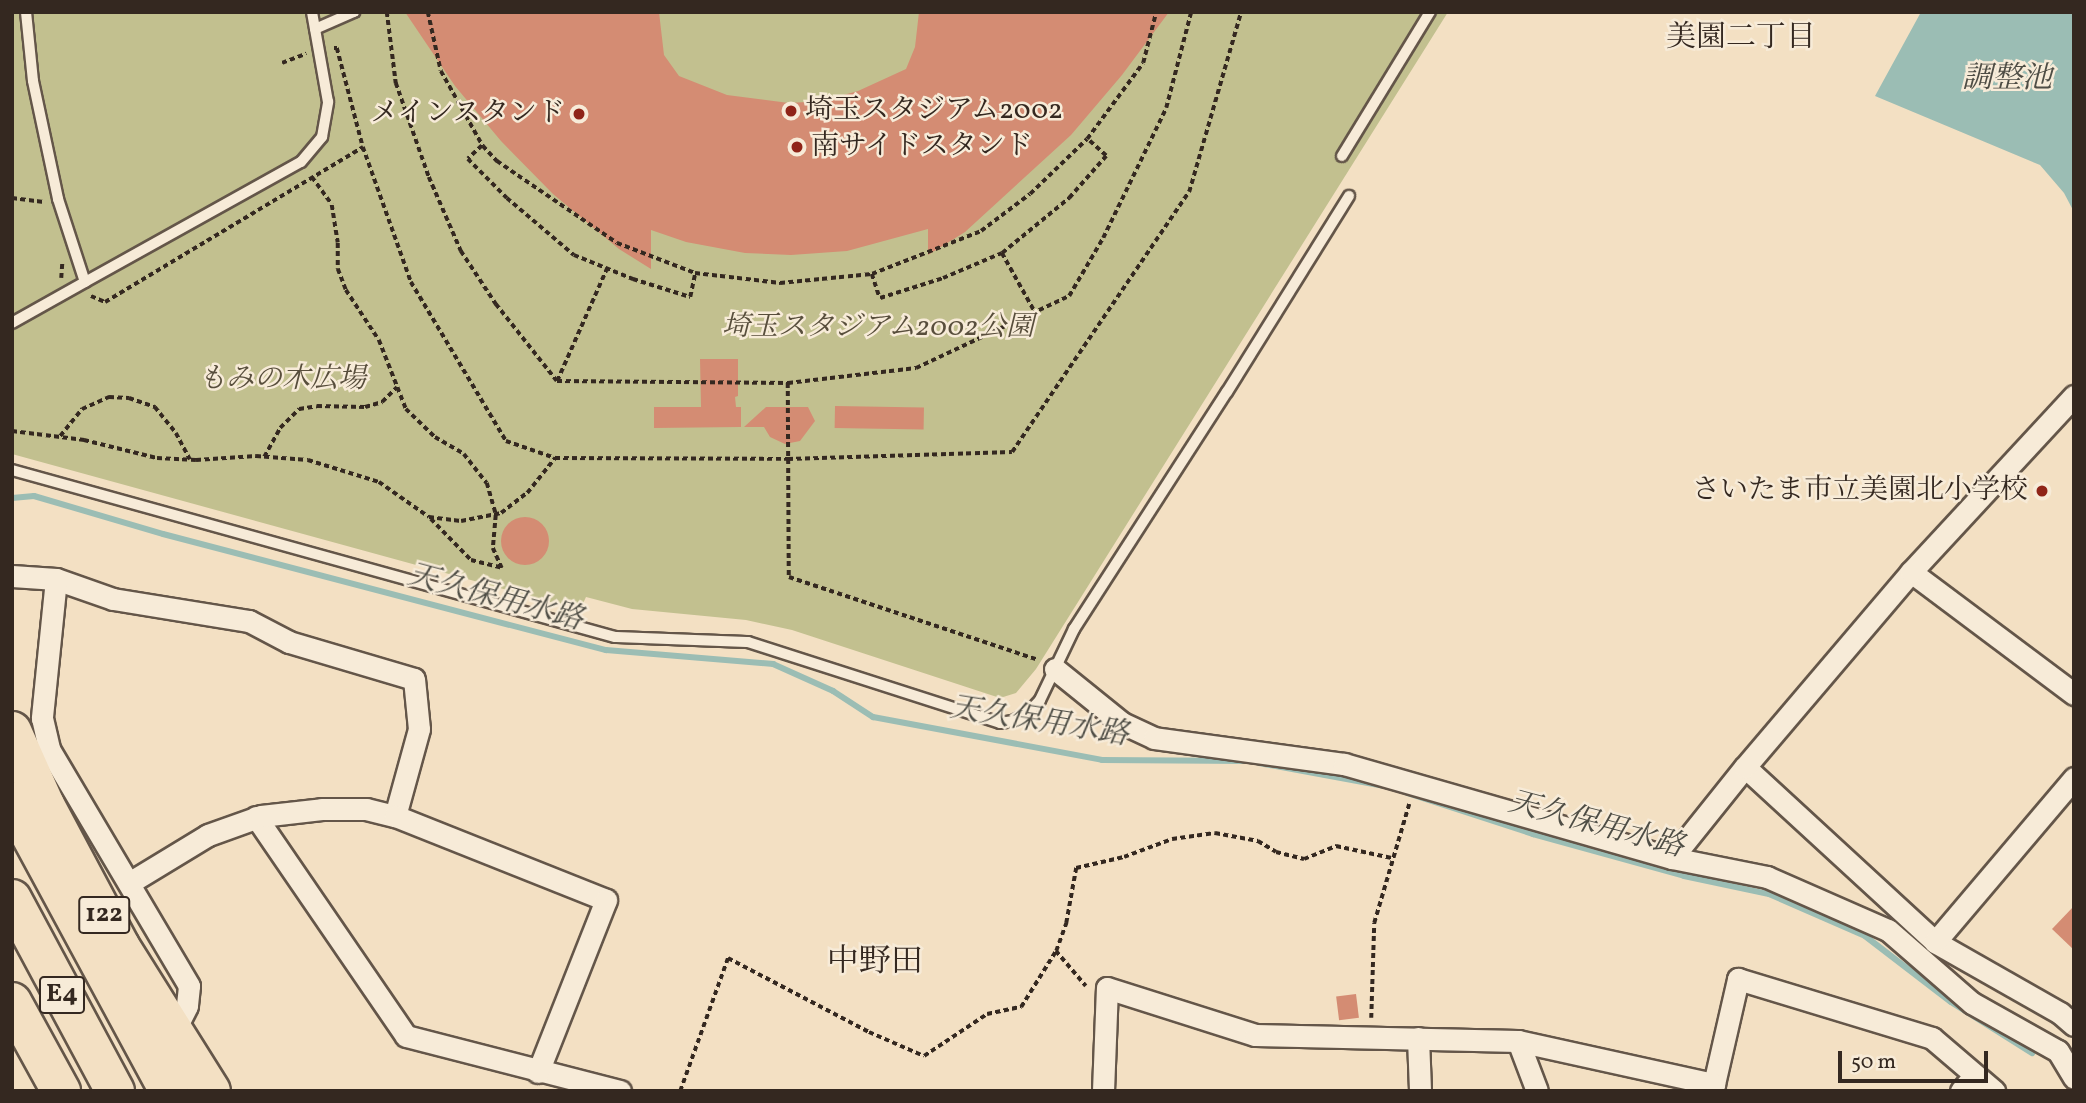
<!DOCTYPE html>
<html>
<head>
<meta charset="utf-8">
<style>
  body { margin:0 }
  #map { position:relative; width:2086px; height:1103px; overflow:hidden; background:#f3e0c3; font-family:Vollkorn,"Noto Serif JP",serif }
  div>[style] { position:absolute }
  .green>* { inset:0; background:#c2c08f }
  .water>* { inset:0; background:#9bbdb4 }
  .stream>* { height:6px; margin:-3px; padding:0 3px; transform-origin:3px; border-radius:3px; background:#9bbdb4 }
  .building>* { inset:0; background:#d48c73; transform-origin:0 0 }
  .round { border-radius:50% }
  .path>* { height:3.5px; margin-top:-1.75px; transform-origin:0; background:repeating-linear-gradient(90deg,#342820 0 5px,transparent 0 8.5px) }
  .roads { filter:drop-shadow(2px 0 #645649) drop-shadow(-2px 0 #645649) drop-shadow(0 2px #645649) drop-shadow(0 -2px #645649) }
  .lane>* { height:10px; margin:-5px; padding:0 5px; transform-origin:5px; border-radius:5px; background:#f7ebd8 }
  .street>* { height:21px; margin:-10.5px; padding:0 10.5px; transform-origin:10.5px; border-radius:10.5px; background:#f7ebd8 }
  .highway>* { height:38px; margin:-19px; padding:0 19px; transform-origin:19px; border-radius:19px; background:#f3e0c3 }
  .dots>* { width:19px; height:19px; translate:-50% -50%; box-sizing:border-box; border:4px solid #f7ebd8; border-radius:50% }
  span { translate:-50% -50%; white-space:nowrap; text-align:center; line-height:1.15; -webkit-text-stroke:5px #f7ebd8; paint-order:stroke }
  .shield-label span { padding:2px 5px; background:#f7ebd8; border:2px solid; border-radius:5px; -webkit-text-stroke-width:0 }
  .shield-label { font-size:26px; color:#342820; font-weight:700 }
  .poi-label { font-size:28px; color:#342820 }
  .left { translate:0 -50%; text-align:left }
  .right { translate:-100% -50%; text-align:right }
  .park-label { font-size:28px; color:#584e3c; font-style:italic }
  .neighbourhood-label { font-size:30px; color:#342820 }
  .water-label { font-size:30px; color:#4e4d45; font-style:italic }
  .quarter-label { font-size:32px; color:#342820 }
  .frame { position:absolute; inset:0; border:14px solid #342820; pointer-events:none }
  .scale { position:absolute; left:1838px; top:1051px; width:150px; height:32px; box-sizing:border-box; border:4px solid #342820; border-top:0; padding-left:9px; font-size:21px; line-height:24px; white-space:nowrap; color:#342820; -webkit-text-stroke:5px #f7ebd8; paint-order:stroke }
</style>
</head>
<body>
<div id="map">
  <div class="green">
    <div style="clip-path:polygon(12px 12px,1448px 12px,1036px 669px,1016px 693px,1000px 698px,792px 630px,746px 620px,632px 609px,586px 597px,580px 610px,12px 454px)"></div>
  </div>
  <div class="water">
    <div style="clip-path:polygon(1921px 12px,2074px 12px,2074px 212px,2064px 193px,2040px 165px,1875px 96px)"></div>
  </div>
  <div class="stream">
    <div style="left:12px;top:498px;width:22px;rotate:-5deg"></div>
    <div style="left:34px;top:496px;width:134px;rotate:16.4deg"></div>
    <div style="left:163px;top:534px;width:458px;rotate:14.7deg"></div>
    <div style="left:606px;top:650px;width:168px;rotate:4.8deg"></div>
    <div style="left:773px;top:664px;width:66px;rotate:24.2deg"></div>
    <div style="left:833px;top:691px;width:48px;rotate:33deg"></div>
    <div style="left:873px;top:717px;width:233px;rotate:10.6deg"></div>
    <div style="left:1102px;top:760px;width:147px;rotate:0.4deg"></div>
    <div style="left:1259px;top:763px;width:133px;rotate:10.4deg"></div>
    <div style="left:1407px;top:793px;width:133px;rotate:18deg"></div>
    <div style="left:1533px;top:834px;width:157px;rotate:15.5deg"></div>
    <div style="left:1684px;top:876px;width:87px;rotate:12deg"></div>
    <div style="left:1769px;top:894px;width:105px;rotate:23.6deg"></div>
    <div style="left:1865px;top:936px;width:108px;rotate:37.5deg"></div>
    <div style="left:1951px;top:1002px;width:96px;rotate:32.2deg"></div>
  </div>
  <div class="building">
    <div style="clip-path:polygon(405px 12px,659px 12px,664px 55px,679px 76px,727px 95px,789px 103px,822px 101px,858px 91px,906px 69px,915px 47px,919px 12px,1169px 12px,1122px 75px,1071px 135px,965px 232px,928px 255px,928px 229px,847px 251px,791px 255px,745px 253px,686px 242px,651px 230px,651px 269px,619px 249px,553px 194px,501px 141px,455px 86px)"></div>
    <div style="clip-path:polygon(700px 359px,738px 359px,738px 396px,735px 397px,736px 407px,741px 407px,741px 427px,654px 428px,654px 407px,701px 407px)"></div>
    <div style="left:835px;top:406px;width:89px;height:22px;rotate:1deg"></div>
    <div style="clip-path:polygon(766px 407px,808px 407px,815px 421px,800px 441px,785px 444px,770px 437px,764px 427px,744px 427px)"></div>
    <div class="round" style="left:501px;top:517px;width:48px;height:48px"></div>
    <div style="clip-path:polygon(2074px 906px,2074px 950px,2052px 929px)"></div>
    <div style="left:1356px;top:994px;width:24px;height:20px;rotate:83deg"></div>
  </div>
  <div class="path">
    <div style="left:387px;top:12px;width:72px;rotate:82.8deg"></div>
    <div style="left:396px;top:83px;width:100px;rotate:70.7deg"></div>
    <div style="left:429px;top:177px;width:81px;rotate:66.6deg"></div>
    <div style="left:461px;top:251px;width:64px;rotate:56.6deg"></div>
    <div style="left:496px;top:304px;width:98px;rotate:51.6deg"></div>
    <div style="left:557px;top:381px;width:231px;rotate:0.5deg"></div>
    <div style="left:788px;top:383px;width:129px;rotate:-6.7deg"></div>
    <div style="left:916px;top:368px;width:169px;rotate:-25.2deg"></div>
    <div style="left:1069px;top:296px;width:67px;rotate:-59.6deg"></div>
    <div style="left:1103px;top:238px;width:144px;rotate:-64.1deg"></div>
    <div style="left:1166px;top:108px;width:99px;rotate:-75.4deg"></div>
    <div style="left:428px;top:12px;width:60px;rotate:77.6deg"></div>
    <div style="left:441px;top:71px;width:86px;rotate:60.8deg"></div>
    <div style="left:483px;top:146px;width:21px;rotate:47deg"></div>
    <div style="left:497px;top:161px;width:145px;rotate:34.3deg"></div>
    <div style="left:617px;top:243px;width:84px;rotate:21deg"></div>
    <div style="left:695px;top:273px;width:86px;rotate:6.7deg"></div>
    <div style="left:780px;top:283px;width:92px;rotate:-5.6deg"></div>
    <div style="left:872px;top:274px;width:117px;rotate:-21.5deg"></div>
    <div style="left:981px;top:231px;width:61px;rotate:-37.1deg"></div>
    <div style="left:1030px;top:194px;width:79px;rotate:-44deg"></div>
    <div style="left:1087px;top:139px;width:94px;rotate:-53.6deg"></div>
    <div style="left:1143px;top:63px;width:53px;rotate:-75.7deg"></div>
    <div style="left:334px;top:48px;width:3px"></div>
    <div style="left:337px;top:48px;width:102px;rotate:75.3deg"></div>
    <div style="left:363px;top:147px;width:143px;rotate:70.4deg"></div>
    <div style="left:411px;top:282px;width:185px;rotate:59.1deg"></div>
    <div style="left:506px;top:441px;width:52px;rotate:19.1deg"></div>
    <div style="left:555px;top:458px;width:233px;rotate:0.2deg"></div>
    <div style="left:788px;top:459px;width:224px;rotate:-1.8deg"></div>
    <div style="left:1012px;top:452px;width:315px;rotate:-55.8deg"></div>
    <div style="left:1189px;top:192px;width:187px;rotate:-73.9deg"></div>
    <div style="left:282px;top:63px;width:26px;rotate:-21deg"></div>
    <div style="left:482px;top:146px;width:19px;rotate:137deg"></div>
    <div style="left:468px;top:159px;width:55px;rotate:45deg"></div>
    <div style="left:507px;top:198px;width:88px;rotate:40.4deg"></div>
    <div style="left:574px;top:255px;width:64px;rotate:22.1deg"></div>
    <div style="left:633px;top:279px;width:60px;rotate:17.5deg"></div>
    <div style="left:690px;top:297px;width:25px;rotate:-78deg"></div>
    <div style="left:312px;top:177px;width:34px;rotate:54deg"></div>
    <div style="left:332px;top:205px;width:38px;rotate:81deg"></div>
    <div style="left:338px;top:243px;width:26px;rotate:90deg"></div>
    <div style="left:338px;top:269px;width:22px;rotate:69deg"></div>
    <div style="left:346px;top:290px;width:60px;rotate:56.6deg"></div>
    <div style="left:379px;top:340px;width:74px;rotate:68.6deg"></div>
    <div style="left:406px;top:409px;width:40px;rotate:44deg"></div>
    <div style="left:435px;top:437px;width:34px;rotate:30deg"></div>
    <div style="left:464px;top:454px;width:37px;rotate:52deg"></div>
    <div style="left:487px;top:483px;width:33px;rotate:74deg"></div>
    <div style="left:496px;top:515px;width:33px;rotate:95deg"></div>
    <div style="left:493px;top:548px;width:22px;rotate:66deg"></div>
    <div style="left:12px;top:198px;width:32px;rotate:7deg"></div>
    <div style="left:1002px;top:253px;width:68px;rotate:60.8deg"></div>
    <div style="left:872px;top:274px;width:25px;rotate:72deg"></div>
    <div style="left:880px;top:298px;width:66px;rotate:-17.6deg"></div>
    <div style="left:943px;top:278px;width:64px;rotate:-23deg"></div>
    <div style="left:1002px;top:253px;width:87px;rotate:-39.4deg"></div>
    <div style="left:1069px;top:198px;width:56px;rotate:-48.6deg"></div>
    <div style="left:1106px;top:156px;width:25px;rotate:-138deg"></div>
    <div style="left:61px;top:278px;width:16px;rotate:-86deg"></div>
    <div style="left:91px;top:296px;width:15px;rotate:23deg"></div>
    <div style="left:105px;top:302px;width:301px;rotate:-31deg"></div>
    <div style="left:557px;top:381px;width:124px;rotate:-66.1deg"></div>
    <div style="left:788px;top:383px;width:194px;rotate:89.7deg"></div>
    <div style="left:789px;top:577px;width:262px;rotate:18.4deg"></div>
    <div style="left:12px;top:431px;width:73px;rotate:7.1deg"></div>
    <div style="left:84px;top:440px;width:75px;rotate:13.9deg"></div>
    <div style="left:157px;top:458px;width:39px;rotate:3deg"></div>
    <div style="left:196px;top:460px;width:60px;rotate:-3.8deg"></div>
    <div style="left:256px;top:456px;width:52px;rotate:4.4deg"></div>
    <div style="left:308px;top:460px;width:74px;rotate:17.2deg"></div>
    <div style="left:379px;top:482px;width:61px;rotate:35deg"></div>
    <div style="left:429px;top:517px;width:32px;rotate:7deg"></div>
    <div style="left:461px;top:521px;width:41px;rotate:-11.3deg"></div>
    <div style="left:501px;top:513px;width:33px;rotate:-38deg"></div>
    <div style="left:527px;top:493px;width:45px;rotate:-51.3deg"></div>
    <div style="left:60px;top:436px;width:35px;rotate:-51deg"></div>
    <div style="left:82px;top:409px;width:30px;rotate:-24deg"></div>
    <div style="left:109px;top:397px;width:20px;rotate:3deg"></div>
    <div style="left:129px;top:398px;width:28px;rotate:19deg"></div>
    <div style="left:155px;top:407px;width:33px;rotate:51deg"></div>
    <div style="left:176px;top:433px;width:30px;rotate:62deg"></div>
    <div style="left:264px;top:457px;width:33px;rotate:-61deg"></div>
    <div style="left:280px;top:428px;width:27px;rotate:-45deg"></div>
    <div style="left:299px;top:409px;width:18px;rotate:-9deg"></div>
    <div style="left:317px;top:406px;width:48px;rotate:1.2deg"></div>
    <div style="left:365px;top:407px;width:18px;rotate:-16deg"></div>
    <div style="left:382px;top:402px;width:21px;rotate:-45deg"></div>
    <div style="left:431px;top:519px;width:57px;rotate:45.7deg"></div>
    <div style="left:471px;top:560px;width:32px;rotate:14deg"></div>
    <div style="left:1056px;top:951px;width:30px;rotate:-70deg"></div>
    <div style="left:1066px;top:923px;width:56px;rotate:-79.7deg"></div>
    <div style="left:1076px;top:868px;width:49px;rotate:-12.9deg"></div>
    <div style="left:1124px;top:857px;width:51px;rotate:-20.6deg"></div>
    <div style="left:1172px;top:839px;width:43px;rotate:-7.9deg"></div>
    <div style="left:1215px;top:833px;width:44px;rotate:10.5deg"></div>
    <div style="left:1258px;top:841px;width:21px;rotate:31deg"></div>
    <div style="left:1276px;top:852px;width:29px;rotate:14deg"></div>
    <div style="left:1304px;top:859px;width:35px;rotate:-22deg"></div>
    <div style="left:1336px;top:846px;width:57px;rotate:12.1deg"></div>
    <div style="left:1371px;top:1018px;width:95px;rotate:-88.2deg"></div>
    <div style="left:1374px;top:923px;width:124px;rotate:-73.6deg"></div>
    <div style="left:680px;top:1091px;width:141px;rotate:-70.2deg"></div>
    <div style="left:728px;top:958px;width:159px;rotate:27.7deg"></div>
    <div style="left:869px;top:1032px;width:60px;rotate:23.6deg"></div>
    <div style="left:924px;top:1056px;width:76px;rotate:-33.7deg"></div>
    <div style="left:987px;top:1014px;width:35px;rotate:-12deg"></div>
    <div style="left:1021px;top:1007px;width:66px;rotate:-58deg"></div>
    <div style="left:1056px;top:951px;width:46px;rotate:49.4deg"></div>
  </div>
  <div class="roads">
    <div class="lane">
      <div style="left:26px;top:12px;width:69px;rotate:84.2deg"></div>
      <div style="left:33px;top:81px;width:121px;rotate:78deg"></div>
      <div style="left:58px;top:199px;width:87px;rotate:72deg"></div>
      <div style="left:85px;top:282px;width:247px;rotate:-29.1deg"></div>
      <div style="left:301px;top:162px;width:33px;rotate:-50deg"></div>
      <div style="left:322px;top:137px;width:36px;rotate:-80deg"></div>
      <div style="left:328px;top:102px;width:91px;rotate:-100.1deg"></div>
      <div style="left:315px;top:29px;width:43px;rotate:-23.6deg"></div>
      <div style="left:1342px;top:156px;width:169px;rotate:-58.6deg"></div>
      <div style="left:12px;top:323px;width:84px;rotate:-29.3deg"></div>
      <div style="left:12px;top:470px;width:626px;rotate:15.48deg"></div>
      <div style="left:615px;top:637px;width:133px;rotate:2.2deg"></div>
      <div style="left:748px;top:642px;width:265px;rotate:17.8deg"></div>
      <div style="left:1000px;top:723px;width:13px;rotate:-9deg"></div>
      <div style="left:1013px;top:721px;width:16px;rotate:-27deg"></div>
      <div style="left:1027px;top:714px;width:19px;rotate:-47deg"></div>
      <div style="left:1040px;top:700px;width:79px;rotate:-64.4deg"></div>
      <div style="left:1074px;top:629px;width:282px;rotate:-57.2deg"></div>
      <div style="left:1227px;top:392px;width:231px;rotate:-58.1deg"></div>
    </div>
    <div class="street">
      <div style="left:1911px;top:572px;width:204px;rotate:36.8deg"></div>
      <div style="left:12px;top:576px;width:44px;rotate:3.9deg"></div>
      <div style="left:56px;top:579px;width:60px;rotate:19.3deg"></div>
      <div style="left:113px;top:599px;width:138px;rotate:9.2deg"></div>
      <div style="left:249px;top:621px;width:45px;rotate:27.7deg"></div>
      <div style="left:289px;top:642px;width:130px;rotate:16.5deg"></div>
      <div style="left:414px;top:679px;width:50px;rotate:84.3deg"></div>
      <div style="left:419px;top:729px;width:90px;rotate:105.4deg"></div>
      <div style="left:56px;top:579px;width:140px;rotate:95.8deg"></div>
      <div style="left:42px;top:718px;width:32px;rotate:77deg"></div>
      <div style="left:49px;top:749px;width:275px;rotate:59.4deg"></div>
      <div style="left:189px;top:986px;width:20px;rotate:96deg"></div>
      <div style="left:187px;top:1006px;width:28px;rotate:117deg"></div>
      <div style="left:1055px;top:669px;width:86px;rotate:38.9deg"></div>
      <div style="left:1122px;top:723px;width:35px;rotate:25deg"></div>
      <div style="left:1154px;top:738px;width:192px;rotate:7.8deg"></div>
      <div style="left:1344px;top:764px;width:341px;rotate:16deg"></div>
      <div style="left:1672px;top:858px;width:97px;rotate:11.3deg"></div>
      <div style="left:1767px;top:877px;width:132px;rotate:23.7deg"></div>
      <div style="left:1888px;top:930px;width:111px;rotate:41deg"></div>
      <div style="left:1972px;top:1003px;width:98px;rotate:29.2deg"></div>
      <div style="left:2058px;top:1051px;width:31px;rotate:59deg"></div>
      <div style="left:1745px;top:767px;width:258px;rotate:42.6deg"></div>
      <div style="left:1935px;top:942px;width:144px;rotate:29.6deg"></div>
      <div style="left:2060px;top:1013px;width:18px;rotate:41deg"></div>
      <div style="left:256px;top:817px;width:265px;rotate:55.6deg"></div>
      <div style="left:406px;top:1036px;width:221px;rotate:14.4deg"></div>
      <div style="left:1672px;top:858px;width:117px;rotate:-51.3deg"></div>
      <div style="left:1745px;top:767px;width:256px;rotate:-49.6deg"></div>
      <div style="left:1911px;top:572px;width:240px;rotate:-47.2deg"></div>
      <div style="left:129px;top:883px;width:92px;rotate:-31.3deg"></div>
      <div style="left:208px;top:835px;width:56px;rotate:-19.7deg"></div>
      <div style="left:261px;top:816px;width:61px;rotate:-6.5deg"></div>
      <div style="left:322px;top:809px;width:44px"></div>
      <div style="left:366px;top:809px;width:30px;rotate:14deg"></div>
      <div style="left:395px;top:816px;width:227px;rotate:21.7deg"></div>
      <div style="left:606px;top:900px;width:185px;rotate:111.6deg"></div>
      <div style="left:1935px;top:942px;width:215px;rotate:-49.7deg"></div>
      <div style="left:1418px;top:1038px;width:53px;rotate:87.8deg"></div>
      <div style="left:1518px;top:1041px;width:53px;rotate:69.2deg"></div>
      <div style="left:1714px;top:1084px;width:108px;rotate:-77.1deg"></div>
      <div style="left:1738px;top:979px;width:203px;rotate:16.9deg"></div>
      <div style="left:1932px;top:1038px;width:82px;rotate:40.5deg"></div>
      <div style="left:1103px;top:1091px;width:103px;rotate:-87.8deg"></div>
      <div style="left:1107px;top:988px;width:155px;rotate:17.6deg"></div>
      <div style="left:1255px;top:1035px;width:263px;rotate:1.3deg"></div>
      <div style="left:1518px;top:1041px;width:201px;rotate:12.4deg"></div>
      <div style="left:1714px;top:1084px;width:7px;rotate:106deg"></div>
      <div style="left:1961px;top:1091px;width:21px;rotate:-49deg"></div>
    </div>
    <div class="highway">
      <div style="left:12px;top:731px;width:81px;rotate:66deg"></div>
      <div style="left:45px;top:805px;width:160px;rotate:62deg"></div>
      <div style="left:120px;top:946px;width:171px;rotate:57.9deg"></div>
      <div style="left:12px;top:801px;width:330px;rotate:61.6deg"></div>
      <div style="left:12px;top:899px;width:218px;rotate:61.8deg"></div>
      <div style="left:12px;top:1002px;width:102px;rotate:61.2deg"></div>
    </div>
  </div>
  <div class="dots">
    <div style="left:791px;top:111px;background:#8f2418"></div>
    <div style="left:579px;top:114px;background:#8f2418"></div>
    <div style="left:797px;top:147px;background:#8f2418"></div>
    <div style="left:2042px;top:491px;background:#8f2418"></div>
  </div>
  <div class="shield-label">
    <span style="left:104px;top:915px">122</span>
    <span style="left:62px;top:995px">E4</span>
  </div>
  <div class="poi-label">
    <span class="left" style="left:805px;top:111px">埼玉スタジアム2002</span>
    <span class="right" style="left:565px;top:114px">メインスタンド</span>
    <span class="left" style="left:811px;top:147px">南サイドスタンド</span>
    <span class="right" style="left:2028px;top:491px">さいたま市立美園北小学校</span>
  </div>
  <div class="park-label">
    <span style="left:878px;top:328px">埼玉スタジアム2002公園</span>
    <span style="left:282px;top:380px">もみの木広場</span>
  </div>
  <div class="neighbourhood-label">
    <span style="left:1741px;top:38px">美園二丁目</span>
  </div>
  <div class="water-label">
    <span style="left:2007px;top:79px">調整池</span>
    <span style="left:495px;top:598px;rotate:15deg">天久保用水路</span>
    <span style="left:1039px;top:722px;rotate:9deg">天久保用水路</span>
    <span style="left:1596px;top:825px;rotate:15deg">天久保用水路</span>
  </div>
  <div class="quarter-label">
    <span style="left:875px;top:963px">中野田</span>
  </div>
  <div class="frame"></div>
  <div class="scale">50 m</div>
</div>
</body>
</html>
